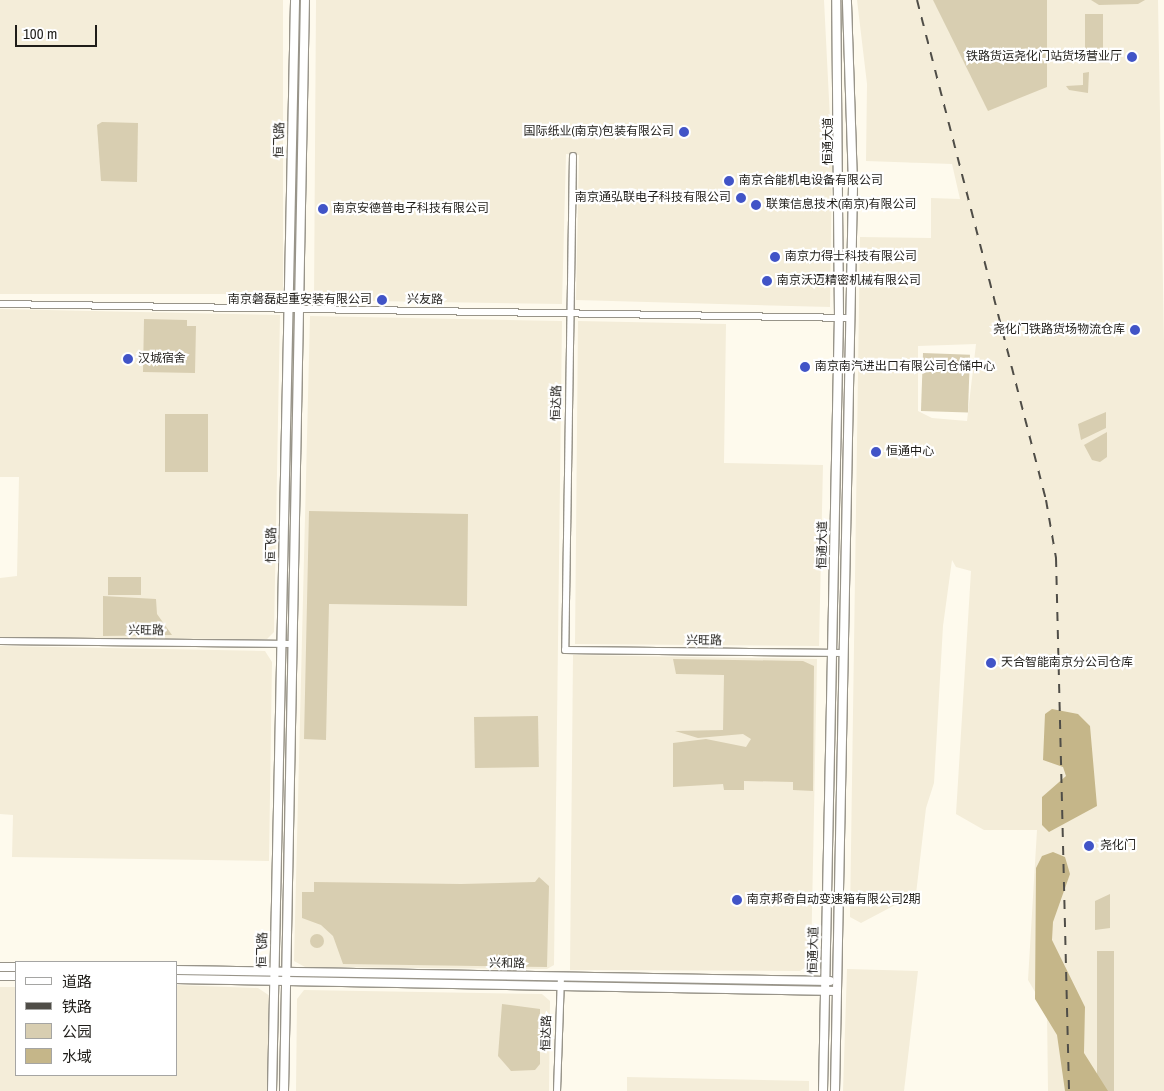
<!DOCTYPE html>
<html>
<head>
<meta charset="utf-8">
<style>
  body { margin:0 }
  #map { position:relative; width:1164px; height:1091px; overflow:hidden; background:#fefaed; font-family:"Archivo Narrow","Noto Sans SC",sans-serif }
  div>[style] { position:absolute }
  .built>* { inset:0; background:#f4edd9; transform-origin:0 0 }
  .green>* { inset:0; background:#d8ceb1; transform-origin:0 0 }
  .round { border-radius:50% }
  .water>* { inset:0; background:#c5b689 }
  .roads { filter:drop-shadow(1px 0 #989489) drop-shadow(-1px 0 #989489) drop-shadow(0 1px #989489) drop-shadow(0 -1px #989489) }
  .minor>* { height:6px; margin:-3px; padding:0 3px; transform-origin:3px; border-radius:3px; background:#fff }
  .major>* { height:8px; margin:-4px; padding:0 4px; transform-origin:4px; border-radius:4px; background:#fff }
  .rail>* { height:2px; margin-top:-1px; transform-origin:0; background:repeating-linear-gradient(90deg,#4f4d47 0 9px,transparent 0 18px) }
  .dots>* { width:14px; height:14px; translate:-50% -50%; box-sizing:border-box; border:2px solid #fff; border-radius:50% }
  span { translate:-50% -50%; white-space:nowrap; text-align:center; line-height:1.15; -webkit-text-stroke:4.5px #fff; paint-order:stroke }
  .poi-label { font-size:12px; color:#1f1d19 }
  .right { translate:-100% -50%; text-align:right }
  .left { translate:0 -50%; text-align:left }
  .street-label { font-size:12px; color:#1f1d19 }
  .legend { position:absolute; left:15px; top:961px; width:162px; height:115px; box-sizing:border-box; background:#fff; border:1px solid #a5a5a3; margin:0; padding:6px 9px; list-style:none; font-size:15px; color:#1f1d19 }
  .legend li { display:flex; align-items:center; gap:10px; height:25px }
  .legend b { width:25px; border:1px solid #a5a5a3 }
  .scale { position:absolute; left:15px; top:25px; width:82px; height:22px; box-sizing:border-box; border:2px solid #1f1d19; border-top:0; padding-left:6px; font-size:15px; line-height:18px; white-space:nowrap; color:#1f1d19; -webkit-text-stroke:4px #fff; paint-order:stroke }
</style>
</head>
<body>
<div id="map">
  <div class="built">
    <div style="left:0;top:0;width:283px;height:294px"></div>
    <div style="clip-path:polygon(316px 0,824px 0,832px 159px,830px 307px,576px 300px,579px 155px,566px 154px,562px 304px,314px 300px)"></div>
    <div style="clip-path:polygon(evenodd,857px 0,1158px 0,1164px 343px,1164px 1091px,1048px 1091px,1047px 1012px,1028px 980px,1037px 830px,984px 830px,956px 814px,971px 571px,956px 567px,952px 560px,943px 626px,934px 783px,926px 808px,916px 894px,861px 923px,850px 917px,860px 237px,931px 238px,931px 198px,960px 199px,952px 164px,866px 161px,867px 84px,857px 0,976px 344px,967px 421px,932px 418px,918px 411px,918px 346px,976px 344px)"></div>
    <div style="clip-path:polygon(0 309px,280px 315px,274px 632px,267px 639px,0 638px,0 578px,17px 576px,19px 477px,0 477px)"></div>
    <div style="clip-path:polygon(310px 316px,562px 321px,554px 965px,547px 969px,305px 967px,294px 961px)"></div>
    <div style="clip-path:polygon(578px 321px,726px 324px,724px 463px,823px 465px,819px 646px,575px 644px)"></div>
    <div style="clip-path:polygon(0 646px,265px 651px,272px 662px,269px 861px,12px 857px,13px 815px,0 814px)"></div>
    <div style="clip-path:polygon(573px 655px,817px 659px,811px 963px,800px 971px,570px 970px)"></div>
    <div style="clip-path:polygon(847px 969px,918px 971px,904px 1091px,843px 1091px)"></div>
    <div style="clip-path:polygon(176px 985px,258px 988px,270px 996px,268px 1091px,0 1091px,0 987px,16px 987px,16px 1075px,176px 1075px)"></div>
    <div style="clip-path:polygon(304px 990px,542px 994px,550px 1001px,549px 1091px,296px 1091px,297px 999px)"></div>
    <div style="clip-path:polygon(627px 1077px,809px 1081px,809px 1091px,627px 1091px)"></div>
  </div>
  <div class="green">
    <div style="clip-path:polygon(933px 0,1047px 0,1047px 87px,988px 111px)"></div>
    <div style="clip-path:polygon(1091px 0,1145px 0,1138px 4px,1099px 5px)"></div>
    <div style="left:1085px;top:14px;width:18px;height:36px"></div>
    <div style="clip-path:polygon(1089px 72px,1088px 93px,1069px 90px,1066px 86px,1083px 85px,1083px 73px)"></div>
    <div style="clip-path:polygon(102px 122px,138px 123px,137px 182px,101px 181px,97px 125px)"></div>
    <div style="clip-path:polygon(144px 319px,187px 320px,187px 326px,196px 326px,195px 373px,143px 372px)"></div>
    <div style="left:923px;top:353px;width:47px;height:58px;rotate:2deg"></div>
    <div style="clip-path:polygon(1106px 412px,1106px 428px,1081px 440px,1078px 424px)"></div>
    <div style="left:165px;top:414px;width:43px;height:58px"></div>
    <div style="clip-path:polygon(1107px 432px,1107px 457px,1100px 462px,1092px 460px,1084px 445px)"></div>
    <div style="clip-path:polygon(309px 511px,468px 514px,467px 606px,329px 604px,326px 740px,304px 739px)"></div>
    <div style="left:108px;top:577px;width:33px;height:18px"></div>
    <div style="clip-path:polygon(103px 596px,156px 599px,157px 614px,172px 635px,103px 636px)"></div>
    <div style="clip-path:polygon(673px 659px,803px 661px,814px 666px,813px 791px,793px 790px,793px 782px,744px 781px,744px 790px,724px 790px,723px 784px,673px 787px,673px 743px,706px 739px,746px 747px,751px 739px,743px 734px,698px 738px,675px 731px,723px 730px,724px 675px,676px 674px)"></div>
    <div style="left:538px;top:716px;width:51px;height:64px;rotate:89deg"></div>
    <div style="clip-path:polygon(539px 877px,549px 886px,547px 967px,343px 964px,333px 936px,321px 925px,302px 918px,302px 892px,314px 892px,314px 882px,461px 884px,535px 882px)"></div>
    <div style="clip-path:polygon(1110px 894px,1110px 928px,1095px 930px,1095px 901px)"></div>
    <div class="round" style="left:310px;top:934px;width:14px;height:14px"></div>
    <div style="left:1114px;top:951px;width:140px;height:17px;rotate:90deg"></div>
    <div style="clip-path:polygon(502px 1004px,540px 1009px,540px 1064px,535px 1070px,511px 1071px,498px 1056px)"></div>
  </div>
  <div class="water">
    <div style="clip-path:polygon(1052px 709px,1078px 714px,1090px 726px,1097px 806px,1049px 832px,1042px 825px,1042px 797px,1066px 776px,1063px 767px,1043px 760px,1045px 714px)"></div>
    <div style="clip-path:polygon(1053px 852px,1065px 857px,1070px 874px,1053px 922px,1052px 940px,1085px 1007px,1084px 1053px,1108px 1091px,1065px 1091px,1057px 1035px,1035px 999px,1036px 868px,1042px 856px)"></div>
  </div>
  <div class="roads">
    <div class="minor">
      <div style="left:573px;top:156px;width:494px;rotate:90.9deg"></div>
      <div style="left:565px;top:650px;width:278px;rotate:0.6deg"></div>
      <div style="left:0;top:304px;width:849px;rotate:0.94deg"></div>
      <div style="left:0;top:641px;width:292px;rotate:0.6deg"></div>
      <div style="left:557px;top:1091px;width:114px;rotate:-88deg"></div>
    </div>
    <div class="major">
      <div style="left:0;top:967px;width:16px"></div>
      <div style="left:176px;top:970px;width:654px;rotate:0.96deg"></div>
      <div style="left:0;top:976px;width:16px"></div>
      <div style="left:176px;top:979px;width:661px;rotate:1.04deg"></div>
      <div style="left:272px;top:1091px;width:1091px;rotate:-88.79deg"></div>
      <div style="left:284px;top:1091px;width:1091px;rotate:-88.9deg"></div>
      <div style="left:823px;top:1091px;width:774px;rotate:-88.82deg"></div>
      <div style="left:839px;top:317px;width:317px;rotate:-90.5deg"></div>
      <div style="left:835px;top:1091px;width:907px;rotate:-88.86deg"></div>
      <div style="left:853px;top:184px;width:184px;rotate:-91.9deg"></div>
    </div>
  </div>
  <div class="rail">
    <div style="left:917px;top:0;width:516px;rotate:75.53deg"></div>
    <div style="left:1046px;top:500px;width:59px;rotate:80.2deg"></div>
    <div style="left:1056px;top:558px;width:533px;rotate:88.6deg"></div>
  </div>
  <div class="dots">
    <div style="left:1132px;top:57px;background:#4154c7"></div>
    <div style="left:684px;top:132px;background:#4154c7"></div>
    <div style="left:729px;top:181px;background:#4154c7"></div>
    <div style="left:741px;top:198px;background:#4154c7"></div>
    <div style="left:756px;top:205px;background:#4154c7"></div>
    <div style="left:323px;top:209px;background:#4154c7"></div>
    <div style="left:775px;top:257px;background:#4154c7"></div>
    <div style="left:767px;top:281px;background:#4154c7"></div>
    <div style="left:382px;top:300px;background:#4154c7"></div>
    <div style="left:1135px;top:330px;background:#4154c7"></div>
    <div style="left:128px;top:359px;background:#4154c7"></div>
    <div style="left:805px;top:367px;background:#4154c7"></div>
    <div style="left:876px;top:452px;background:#4154c7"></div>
    <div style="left:991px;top:663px;background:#4154c7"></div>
    <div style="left:1089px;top:846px;background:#4154c7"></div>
    <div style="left:737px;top:900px;background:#4154c7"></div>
  </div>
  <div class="poi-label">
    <span class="right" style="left:1122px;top:57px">铁路货运尧化门站货场营业厅</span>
    <span class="right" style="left:674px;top:132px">国际纸业(南京)包装有限公司</span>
    <span class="left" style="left:739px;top:181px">南京合能机电设备有限公司</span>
    <span class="right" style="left:731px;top:198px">南京通弘联电子科技有限公司</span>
    <span class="left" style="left:766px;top:205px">联策信息技术(南京)有限公司</span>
    <span class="left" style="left:333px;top:209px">南京安德普电子科技有限公司</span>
    <span class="left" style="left:785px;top:257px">南京力得士科技有限公司</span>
    <span class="left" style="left:777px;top:281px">南京沃迈精密机械有限公司</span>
    <span class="right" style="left:372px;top:300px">南京磐磊起重安装有限公司</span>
    <span class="right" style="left:1125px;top:330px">尧化门铁路货场物流仓库</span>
    <span class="left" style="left:138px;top:359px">汉城宿舍</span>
    <span class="left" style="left:815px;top:367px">南京南汽进出口有限公司仓储中心</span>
    <span class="left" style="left:886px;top:452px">恒通中心</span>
    <span class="left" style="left:1001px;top:663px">天合智能南京分公司仓库</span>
    <span class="left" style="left:1100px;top:846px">尧化门</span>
    <span class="left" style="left:747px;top:900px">南京邦奇自动变速箱有限公司2期</span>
  </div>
  <div class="street-label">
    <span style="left:280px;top:140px;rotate:-89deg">恒飞路</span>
    <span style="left:829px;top:141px;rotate:-90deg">恒通大道</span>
    <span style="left:425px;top:300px;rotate:1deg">兴友路</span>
    <span style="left:557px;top:403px;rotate:-89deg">恒达路</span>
    <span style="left:272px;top:545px;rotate:-89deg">恒飞路</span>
    <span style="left:823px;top:545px;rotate:-89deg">恒通大道</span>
    <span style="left:146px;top:631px;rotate:1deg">兴旺路</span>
    <span style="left:704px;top:641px;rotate:1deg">兴旺路</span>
    <span style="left:263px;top:950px;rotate:-89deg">恒飞路</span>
    <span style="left:814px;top:950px;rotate:-89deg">恒通大道</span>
    <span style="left:507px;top:964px;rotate:1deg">兴和路</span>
    <span style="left:547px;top:1033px;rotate:-89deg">恒达路</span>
  </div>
  <ul class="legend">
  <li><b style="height:6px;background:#fff"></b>道路</li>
  <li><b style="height:6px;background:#4f4d47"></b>铁路</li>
  <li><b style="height:14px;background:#d8ceb1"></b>公园</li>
  <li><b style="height:14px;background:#c5b689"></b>水域</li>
  </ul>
  <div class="scale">100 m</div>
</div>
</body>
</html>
